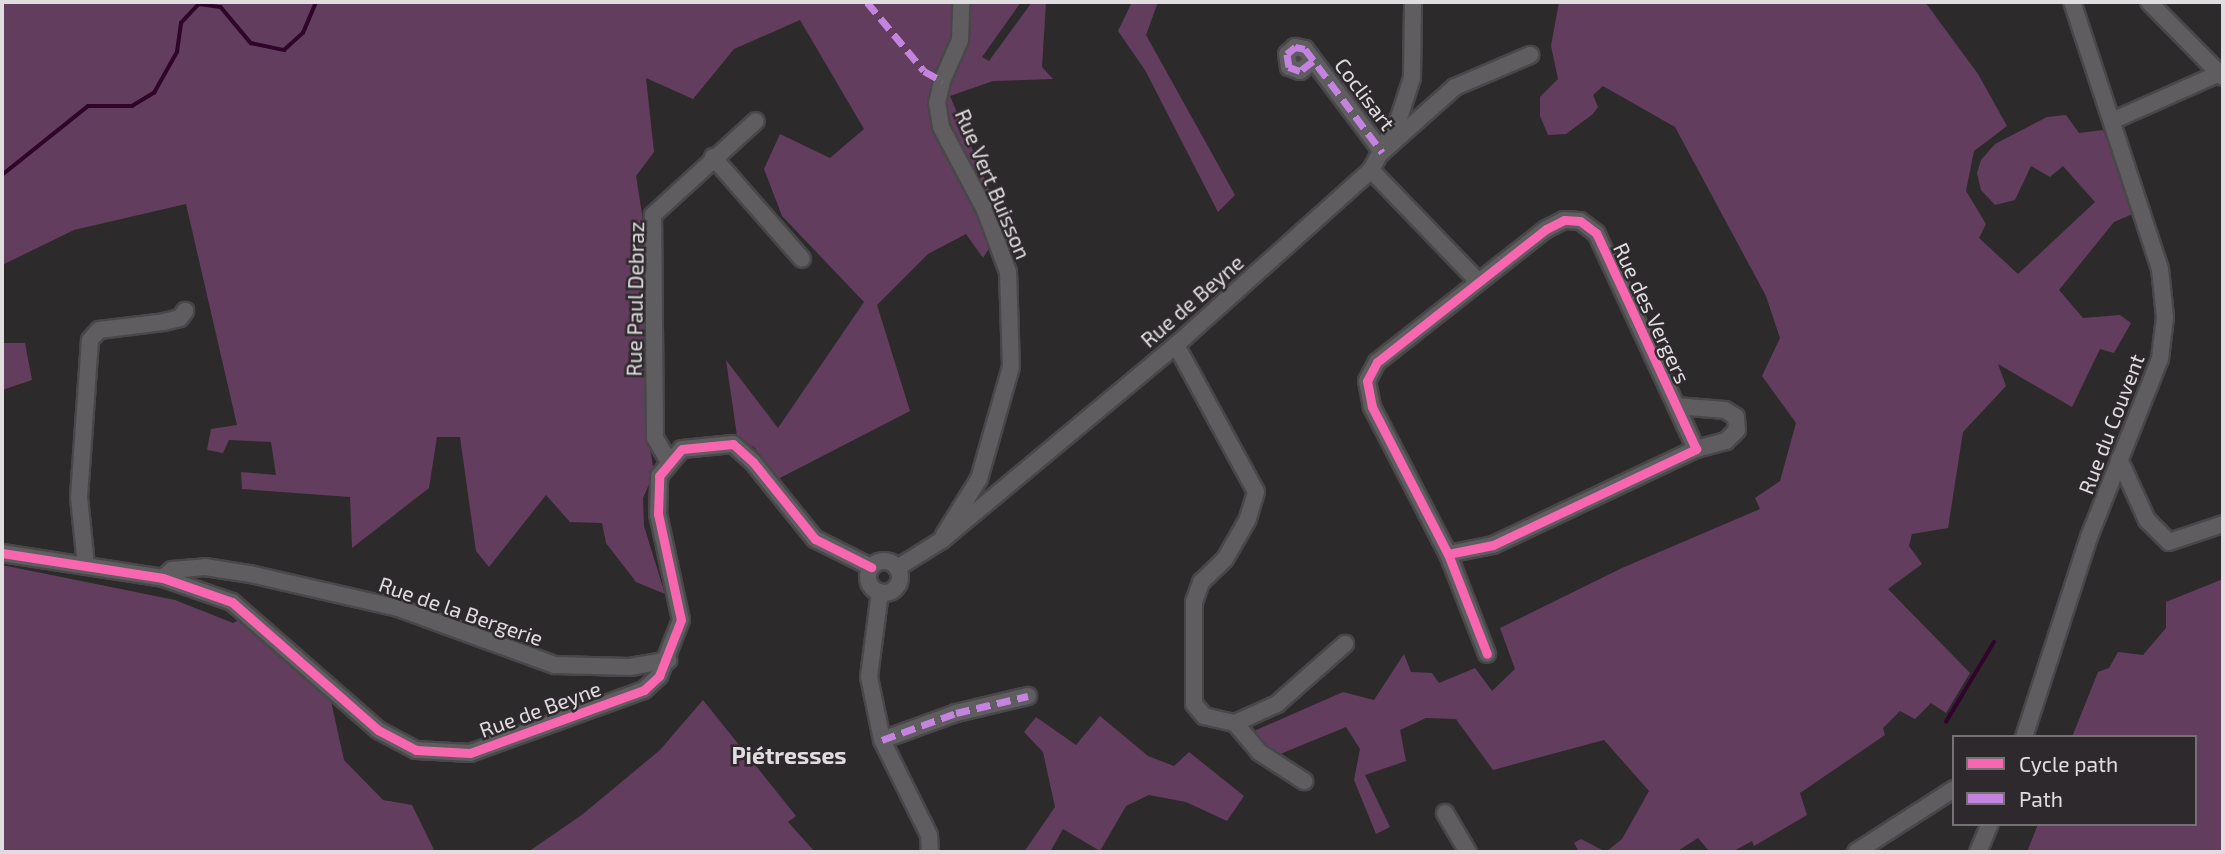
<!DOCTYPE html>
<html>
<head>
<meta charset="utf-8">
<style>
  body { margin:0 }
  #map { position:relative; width:2225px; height:854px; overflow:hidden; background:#2d2a2c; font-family:"Exo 2",sans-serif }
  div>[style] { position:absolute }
  .green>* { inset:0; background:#633d5d }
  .stream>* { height:3.5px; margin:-1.75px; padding:0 1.75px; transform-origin:1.75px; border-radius:1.75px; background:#30042b }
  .roads { filter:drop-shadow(2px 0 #494749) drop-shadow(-2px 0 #494749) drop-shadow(0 2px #494749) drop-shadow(0 -2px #494749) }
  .minor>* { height:16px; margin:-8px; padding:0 8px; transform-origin:8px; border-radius:8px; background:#5f5d5f }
  .minor>.ring { margin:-8px; padding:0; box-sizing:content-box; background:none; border:16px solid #5f5d5f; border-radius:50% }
  .quiet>* { height:7px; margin-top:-3.5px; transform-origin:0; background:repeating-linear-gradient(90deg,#c483df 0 14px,transparent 0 21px) }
  .cycleway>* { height:9px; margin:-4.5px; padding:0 4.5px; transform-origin:4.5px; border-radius:4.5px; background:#f766af }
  span { translate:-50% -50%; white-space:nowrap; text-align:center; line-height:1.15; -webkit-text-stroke:5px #2e292d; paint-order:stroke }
  .street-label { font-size:21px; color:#e0dcdf }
  .neighbourhood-label { font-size:23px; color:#e0dcdf; font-weight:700 }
  .frame { position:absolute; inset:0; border:4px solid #e0dcdf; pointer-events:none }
  .legend { position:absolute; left:1952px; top:735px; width:245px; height:91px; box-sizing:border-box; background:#2e292d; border:2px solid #757174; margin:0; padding:9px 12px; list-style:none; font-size:21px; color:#e0dcdf }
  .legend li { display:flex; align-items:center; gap:14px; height:35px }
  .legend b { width:35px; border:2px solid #757174 }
</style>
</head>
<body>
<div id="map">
  <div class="green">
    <div style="clip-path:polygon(2px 2px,1021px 2px,982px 57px,989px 61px,1032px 2px,1046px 2px,1042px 67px,1053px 79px,993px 81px,950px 96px,1004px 225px,983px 258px,966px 234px,928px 254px,877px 305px,910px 411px,776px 480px,755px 448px,737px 436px,726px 360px,778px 428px,864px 302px,782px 216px,764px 169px,780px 134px,830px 158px,864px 129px,800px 20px,734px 49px,693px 99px,646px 78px,654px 152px,636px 176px,648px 252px,648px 435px,654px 473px,643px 498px,644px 526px,665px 594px,636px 582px,606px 543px,602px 523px,570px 522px,546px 495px,489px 567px,476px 551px,460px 437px,437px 437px,429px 488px,352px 548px,350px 497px,242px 489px,241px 472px,276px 475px,271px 442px,229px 440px,223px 453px,207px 450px,211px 429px,237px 425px,186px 204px,74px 230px,2px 265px)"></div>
    <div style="clip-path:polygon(1132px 2px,1158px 2px,1146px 35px,1235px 195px,1218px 212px,1145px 70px,1118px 31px)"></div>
    <div style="clip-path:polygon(1559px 2px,1925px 2px,1978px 74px,2007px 126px,1974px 151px,1966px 191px,1986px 224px,1979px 238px,2018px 274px,2095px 202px,2063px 166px,2050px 177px,2031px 166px,2015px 200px,1995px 205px,1981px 190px,1977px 173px,1981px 160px,1995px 144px,2047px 117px,2066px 115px,2079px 133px,2103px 130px,2135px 213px,2114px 222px,2059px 290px,2083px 318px,2120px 315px,2131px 323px,2114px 353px,2100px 349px,2072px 407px,1998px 364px,2006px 386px,1963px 432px,1948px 528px,1912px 534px,1909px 546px,1922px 564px,1888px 589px,1970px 673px,1946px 713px,1931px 703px,1915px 719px,1900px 711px,1883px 728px,1885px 735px,1800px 793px,1807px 815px,1754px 846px,1752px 841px,1732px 852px,1710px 852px,1698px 838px,1676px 852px,1579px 852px,1574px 843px,1581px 839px,1606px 852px,1622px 839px,1649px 791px,1604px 740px,1493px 770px,1456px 719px,1426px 718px,1400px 730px,1406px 761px,1365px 775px,1390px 827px,1376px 834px,1354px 780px,1360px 749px,1346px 727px,1273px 757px,1262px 754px,1254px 731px,1343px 692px,1374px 700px,1404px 654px,1411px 672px,1432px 673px,1439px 683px,1475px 668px,1492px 691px,1515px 669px,1500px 628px,1622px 568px,1760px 509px,1755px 498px,1780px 481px,1796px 423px,1762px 376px,1780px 338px,1766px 296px,1675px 127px,1603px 86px,1593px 95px,1598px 107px,1593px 114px,1566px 134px,1548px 135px,1540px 116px,1540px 97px,1558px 79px,1551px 46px)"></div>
    <div style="clip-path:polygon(2px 343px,25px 343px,32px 380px,2px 390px)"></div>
    <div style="clip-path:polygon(2px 565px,175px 600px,233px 623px,245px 617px,330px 697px,344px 760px,383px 800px,412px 805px,435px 852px,2px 852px)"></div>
    <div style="clip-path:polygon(2223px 579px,2223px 852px,2027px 852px,2038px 824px,2195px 824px,2195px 737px,2072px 737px,2098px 672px,2109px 668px,2118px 652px,2143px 655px,2166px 628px,2166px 602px)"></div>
    <div style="clip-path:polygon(703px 700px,796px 816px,788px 822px,815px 852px,528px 852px,583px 814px,660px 750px)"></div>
    <div style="clip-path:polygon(1100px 716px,1148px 756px,1174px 766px,1189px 752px,1244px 796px,1227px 821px,1186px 802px,1149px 795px,1126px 806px,1100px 851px,1063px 829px,1050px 852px,1024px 852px,1055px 807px,1043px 752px,1024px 732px,1036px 717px,1076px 745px)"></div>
  </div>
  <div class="stream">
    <div style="left:2px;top:175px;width:110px;rotate:-38.7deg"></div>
    <div style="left:88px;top:106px;width:44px"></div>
    <div style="left:132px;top:106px;width:26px;rotate:-31deg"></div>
    <div style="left:154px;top:93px;width:47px;rotate:-60.7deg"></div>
    <div style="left:177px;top:52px;width:29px;rotate:-82deg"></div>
    <div style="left:181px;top:23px;width:26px;rotate:-47deg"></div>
    <div style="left:199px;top:4px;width:22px;rotate:8deg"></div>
    <div style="left:221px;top:7px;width:47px;rotate:50.2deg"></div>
    <div style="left:251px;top:43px;width:34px;rotate:12deg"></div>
    <div style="left:284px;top:50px;width:25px;rotate:-42deg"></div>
    <div style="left:303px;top:33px;width:34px;rotate:-67deg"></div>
    <div style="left:1946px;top:722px;width:93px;rotate:-59deg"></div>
  </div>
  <div class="roads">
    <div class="minor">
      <div style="left:2149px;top:2px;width:105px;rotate:45.4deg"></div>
      <div style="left:1313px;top:61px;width:16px;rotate:142deg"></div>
      <div style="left:1300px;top:71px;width:12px;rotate:-160deg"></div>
      <div style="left:1289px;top:67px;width:13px;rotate:-99deg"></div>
      <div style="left:1287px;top:54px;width:11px;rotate:-41deg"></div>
      <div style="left:1295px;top:47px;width:10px;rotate:11deg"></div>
      <div style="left:1305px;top:49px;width:129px;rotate:53.2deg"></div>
      <div style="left:1382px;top:152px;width:98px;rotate:-41.7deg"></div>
      <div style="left:1455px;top:87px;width:82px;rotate:-23.1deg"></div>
      <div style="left:2114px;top:120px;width:116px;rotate:-23.9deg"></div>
      <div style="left:713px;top:157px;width:135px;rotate:48.9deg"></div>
      <div style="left:1371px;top:170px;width:154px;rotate:46.1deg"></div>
      <div style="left:1176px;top:345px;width:167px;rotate:61.4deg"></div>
      <div style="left:1256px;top:492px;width:28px;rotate:107deg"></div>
      <div style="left:1248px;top:519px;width:46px;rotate:119.9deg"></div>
      <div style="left:1225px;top:559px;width:33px;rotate:136deg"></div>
      <div style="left:1201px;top:582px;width:21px;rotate:109deg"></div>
      <div style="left:1194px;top:602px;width:102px;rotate:90deg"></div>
      <div style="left:1194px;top:704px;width:16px;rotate:50deg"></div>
      <div style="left:1204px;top:716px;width:32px;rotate:13deg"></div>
      <div style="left:1235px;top:723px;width:38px;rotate:50deg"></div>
      <div style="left:1259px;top:752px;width:54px;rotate:32.8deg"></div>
      <div style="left:1676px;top:406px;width:49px;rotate:4.7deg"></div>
      <div style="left:1725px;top:410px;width:13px;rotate:32deg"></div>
      <div style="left:1736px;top:417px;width:13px;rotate:86deg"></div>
      <div style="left:1737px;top:430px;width:16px;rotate:135deg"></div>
      <div style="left:1726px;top:441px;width:31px;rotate:165deg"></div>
      <div style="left:2119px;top:459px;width:67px;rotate:65.3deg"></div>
      <div style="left:2147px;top:520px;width:31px;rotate:45deg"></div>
      <div style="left:2169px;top:542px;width:57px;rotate:-18.4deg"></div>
      <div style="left:669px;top:462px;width:28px;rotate:-120deg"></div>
      <div style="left:655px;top:438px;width:223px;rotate:-90.5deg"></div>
      <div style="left:653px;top:215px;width:139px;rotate:-42.4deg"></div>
      <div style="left:944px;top:535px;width:66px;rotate:-58deg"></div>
      <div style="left:979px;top:479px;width:116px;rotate:-74.1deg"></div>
      <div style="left:1011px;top:367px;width:95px;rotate:-91.8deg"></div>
      <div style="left:1008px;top:272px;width:66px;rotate:-110.4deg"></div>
      <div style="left:985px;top:210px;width:94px;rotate:-117.9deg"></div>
      <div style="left:941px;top:127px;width:24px;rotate:-99deg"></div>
      <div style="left:937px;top:103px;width:23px;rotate:-77deg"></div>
      <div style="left:942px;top:81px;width:45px;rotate:-66.3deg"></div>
      <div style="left:960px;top:40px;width:38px;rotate:-88deg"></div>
      <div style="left:2px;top:553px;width:163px;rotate:8.8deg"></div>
      <div style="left:163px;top:578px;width:73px;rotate:19.2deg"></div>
      <div style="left:232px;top:602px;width:194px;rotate:41.2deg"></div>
      <div style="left:378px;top:730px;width:43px;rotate:27.8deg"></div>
      <div style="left:416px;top:750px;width:54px;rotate:3.2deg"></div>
      <div style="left:470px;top:753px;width:185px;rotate:-19.9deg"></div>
      <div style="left:644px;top:690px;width:21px;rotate:-43deg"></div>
      <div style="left:659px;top:676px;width:60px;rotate:-68.6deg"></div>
      <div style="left:681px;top:620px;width:108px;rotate:-102.2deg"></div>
      <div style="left:658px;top:514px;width:38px;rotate:-88deg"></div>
      <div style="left:659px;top:476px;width:35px;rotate:-50deg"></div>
      <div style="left:682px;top:449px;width:51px;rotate:-5.6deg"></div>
      <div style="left:733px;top:444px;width:27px;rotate:42deg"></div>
      <div style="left:753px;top:462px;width:99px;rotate:51.2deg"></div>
      <div style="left:815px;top:539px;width:63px;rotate:26.6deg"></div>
      <div style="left:1448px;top:554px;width:46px;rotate:-11.3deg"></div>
      <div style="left:1493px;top:545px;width:225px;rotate:-25.3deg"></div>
      <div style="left:1696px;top:449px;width:238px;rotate:-114.8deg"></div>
      <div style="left:1596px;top:233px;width:20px;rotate:-143deg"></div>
      <div style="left:1580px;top:221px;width:16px;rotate:-176deg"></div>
      <div style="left:1564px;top:220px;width:20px;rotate:153deg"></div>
      <div style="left:1546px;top:229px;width:215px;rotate:141.8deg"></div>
      <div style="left:1377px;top:362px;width:21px;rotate:118deg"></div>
      <div style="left:1367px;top:381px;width:26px;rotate:79deg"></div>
      <div style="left:1372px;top:407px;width:165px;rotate:62.7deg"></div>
      <div style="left:1448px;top:554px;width:107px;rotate:68.7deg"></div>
      <div class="ring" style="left:868px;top:561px;width:16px;height:16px"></div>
      <div style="left:86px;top:565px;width:68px;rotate:-95.9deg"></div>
      <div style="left:79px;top:497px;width:157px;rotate:-86deg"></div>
      <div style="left:90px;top:340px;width:13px;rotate:-48deg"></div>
      <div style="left:99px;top:330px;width:65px;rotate:-7deg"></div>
      <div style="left:164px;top:322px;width:16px;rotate:-14deg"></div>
      <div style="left:180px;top:318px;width:9px;rotate:-54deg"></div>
      <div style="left:897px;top:568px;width:53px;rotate:-31.9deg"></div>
      <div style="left:942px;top:540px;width:305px;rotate:-39.8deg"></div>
      <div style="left:1176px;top:345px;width:262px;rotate:-41.9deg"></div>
      <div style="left:1371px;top:170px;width:59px;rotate:-61.7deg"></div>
      <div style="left:1399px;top:118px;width:42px;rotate:-72deg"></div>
      <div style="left:1412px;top:78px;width:76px;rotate:-89.2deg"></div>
      <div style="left:163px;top:578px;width:12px;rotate:-42deg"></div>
      <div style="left:172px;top:570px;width:33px;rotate:-5deg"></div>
      <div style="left:205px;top:567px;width:46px;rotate:8.8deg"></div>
      <div style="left:250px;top:574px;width:152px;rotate:12.9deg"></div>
      <div style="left:398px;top:608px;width:167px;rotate:20deg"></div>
      <div style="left:555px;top:665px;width:75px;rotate:1.5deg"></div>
      <div style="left:630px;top:667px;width:39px;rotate:-10deg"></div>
      <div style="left:880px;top:592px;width:86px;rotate:97.4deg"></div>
      <div style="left:869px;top:677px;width:64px;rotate:78.3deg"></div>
      <div style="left:882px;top:740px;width:106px;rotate:63.7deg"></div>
      <div style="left:929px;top:835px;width:17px;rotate:87deg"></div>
      <div style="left:1235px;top:723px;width:46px;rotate:-24.3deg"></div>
      <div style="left:1277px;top:704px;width:91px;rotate:-41.4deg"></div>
      <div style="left:2024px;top:737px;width:210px;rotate:-72deg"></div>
      <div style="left:2089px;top:537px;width:192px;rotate:-68.3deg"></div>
      <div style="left:2160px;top:359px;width:42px;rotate:-83.2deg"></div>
      <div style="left:2165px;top:317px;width:48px;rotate:-95.9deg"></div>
      <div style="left:2160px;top:269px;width:281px;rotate:-108.2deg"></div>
      <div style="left:882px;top:740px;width:79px;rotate:-20deg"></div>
      <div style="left:956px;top:713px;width:74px;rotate:-13.3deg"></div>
      <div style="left:1445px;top:813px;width:45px;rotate:59.5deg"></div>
      <div style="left:1856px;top:852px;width:117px;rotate:-32.7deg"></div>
      <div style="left:1978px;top:852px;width:30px;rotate:-67deg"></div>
    </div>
  </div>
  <div class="quiet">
    <div style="left:867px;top:2px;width:89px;rotate:50.4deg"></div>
    <div style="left:924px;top:71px;width:21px;rotate:29deg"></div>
    <div style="left:1313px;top:61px;width:16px;rotate:142deg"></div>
    <div style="left:1300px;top:71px;width:12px;rotate:-160deg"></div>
    <div style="left:1289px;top:67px;width:13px;rotate:-99deg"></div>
    <div style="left:1287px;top:54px;width:11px;rotate:-41deg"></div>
    <div style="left:1295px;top:47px;width:10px;rotate:11deg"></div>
    <div style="left:1305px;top:49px;width:129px;rotate:53.2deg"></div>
    <div style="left:882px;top:740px;width:79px;rotate:-20deg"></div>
    <div style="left:956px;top:713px;width:74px;rotate:-13.3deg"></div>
  </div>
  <div class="cycleway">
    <div style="left:2px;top:553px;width:163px;rotate:8.8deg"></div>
    <div style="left:163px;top:578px;width:73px;rotate:19.2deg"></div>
    <div style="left:232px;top:602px;width:194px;rotate:41.2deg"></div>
    <div style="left:378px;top:730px;width:43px;rotate:27.8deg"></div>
    <div style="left:416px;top:750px;width:54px;rotate:3.2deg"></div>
    <div style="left:470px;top:753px;width:185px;rotate:-19.9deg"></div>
    <div style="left:644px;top:690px;width:21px;rotate:-43deg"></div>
    <div style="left:659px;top:676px;width:60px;rotate:-68.6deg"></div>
    <div style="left:681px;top:620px;width:108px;rotate:-102.2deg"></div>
    <div style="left:658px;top:514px;width:38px;rotate:-88deg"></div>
    <div style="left:659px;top:476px;width:35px;rotate:-50deg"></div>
    <div style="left:682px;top:449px;width:51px;rotate:-5.6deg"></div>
    <div style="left:733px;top:444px;width:27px;rotate:42deg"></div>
    <div style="left:753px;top:462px;width:99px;rotate:51.2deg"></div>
    <div style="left:815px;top:539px;width:63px;rotate:26.6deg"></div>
    <div style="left:1448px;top:554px;width:46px;rotate:-11.3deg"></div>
    <div style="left:1493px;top:545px;width:225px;rotate:-25.3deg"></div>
    <div style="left:1696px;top:449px;width:238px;rotate:-114.8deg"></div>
    <div style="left:1596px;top:233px;width:20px;rotate:-143deg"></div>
    <div style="left:1580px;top:221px;width:16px;rotate:-176deg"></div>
    <div style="left:1564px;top:220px;width:20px;rotate:153deg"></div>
    <div style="left:1546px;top:229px;width:215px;rotate:141.8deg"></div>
    <div style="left:1377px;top:362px;width:21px;rotate:118deg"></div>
    <div style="left:1367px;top:381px;width:26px;rotate:79deg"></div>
    <div style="left:1372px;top:407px;width:165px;rotate:62.7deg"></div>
    <div style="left:1448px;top:554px;width:107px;rotate:68.7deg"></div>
  </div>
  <div class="street-label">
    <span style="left:1365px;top:94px;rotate:53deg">Coclisart</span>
    <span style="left:993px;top:184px;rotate:67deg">Rue Vert Buisson</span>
    <span style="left:635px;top:299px;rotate:-89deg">Rue Paul Debraz</span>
    <span style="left:1192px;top:301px;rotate:-41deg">Rue de Beyne</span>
    <span style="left:1652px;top:313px;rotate:65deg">Rue des Vergers</span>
    <span style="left:2111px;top:424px;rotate:-69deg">Rue du Couvent</span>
    <span style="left:461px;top:611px;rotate:19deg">Rue de la Bergerie</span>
    <span style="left:540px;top:709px;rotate:-20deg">Rue de Beyne</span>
  </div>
  <div class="neighbourhood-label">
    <span style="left:789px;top:755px">Piétresses</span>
  </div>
  <div class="frame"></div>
  <ul class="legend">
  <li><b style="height:9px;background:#f766af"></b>Cycle path</li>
  <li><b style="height:9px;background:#c483df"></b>Path</li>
  </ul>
</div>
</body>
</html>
